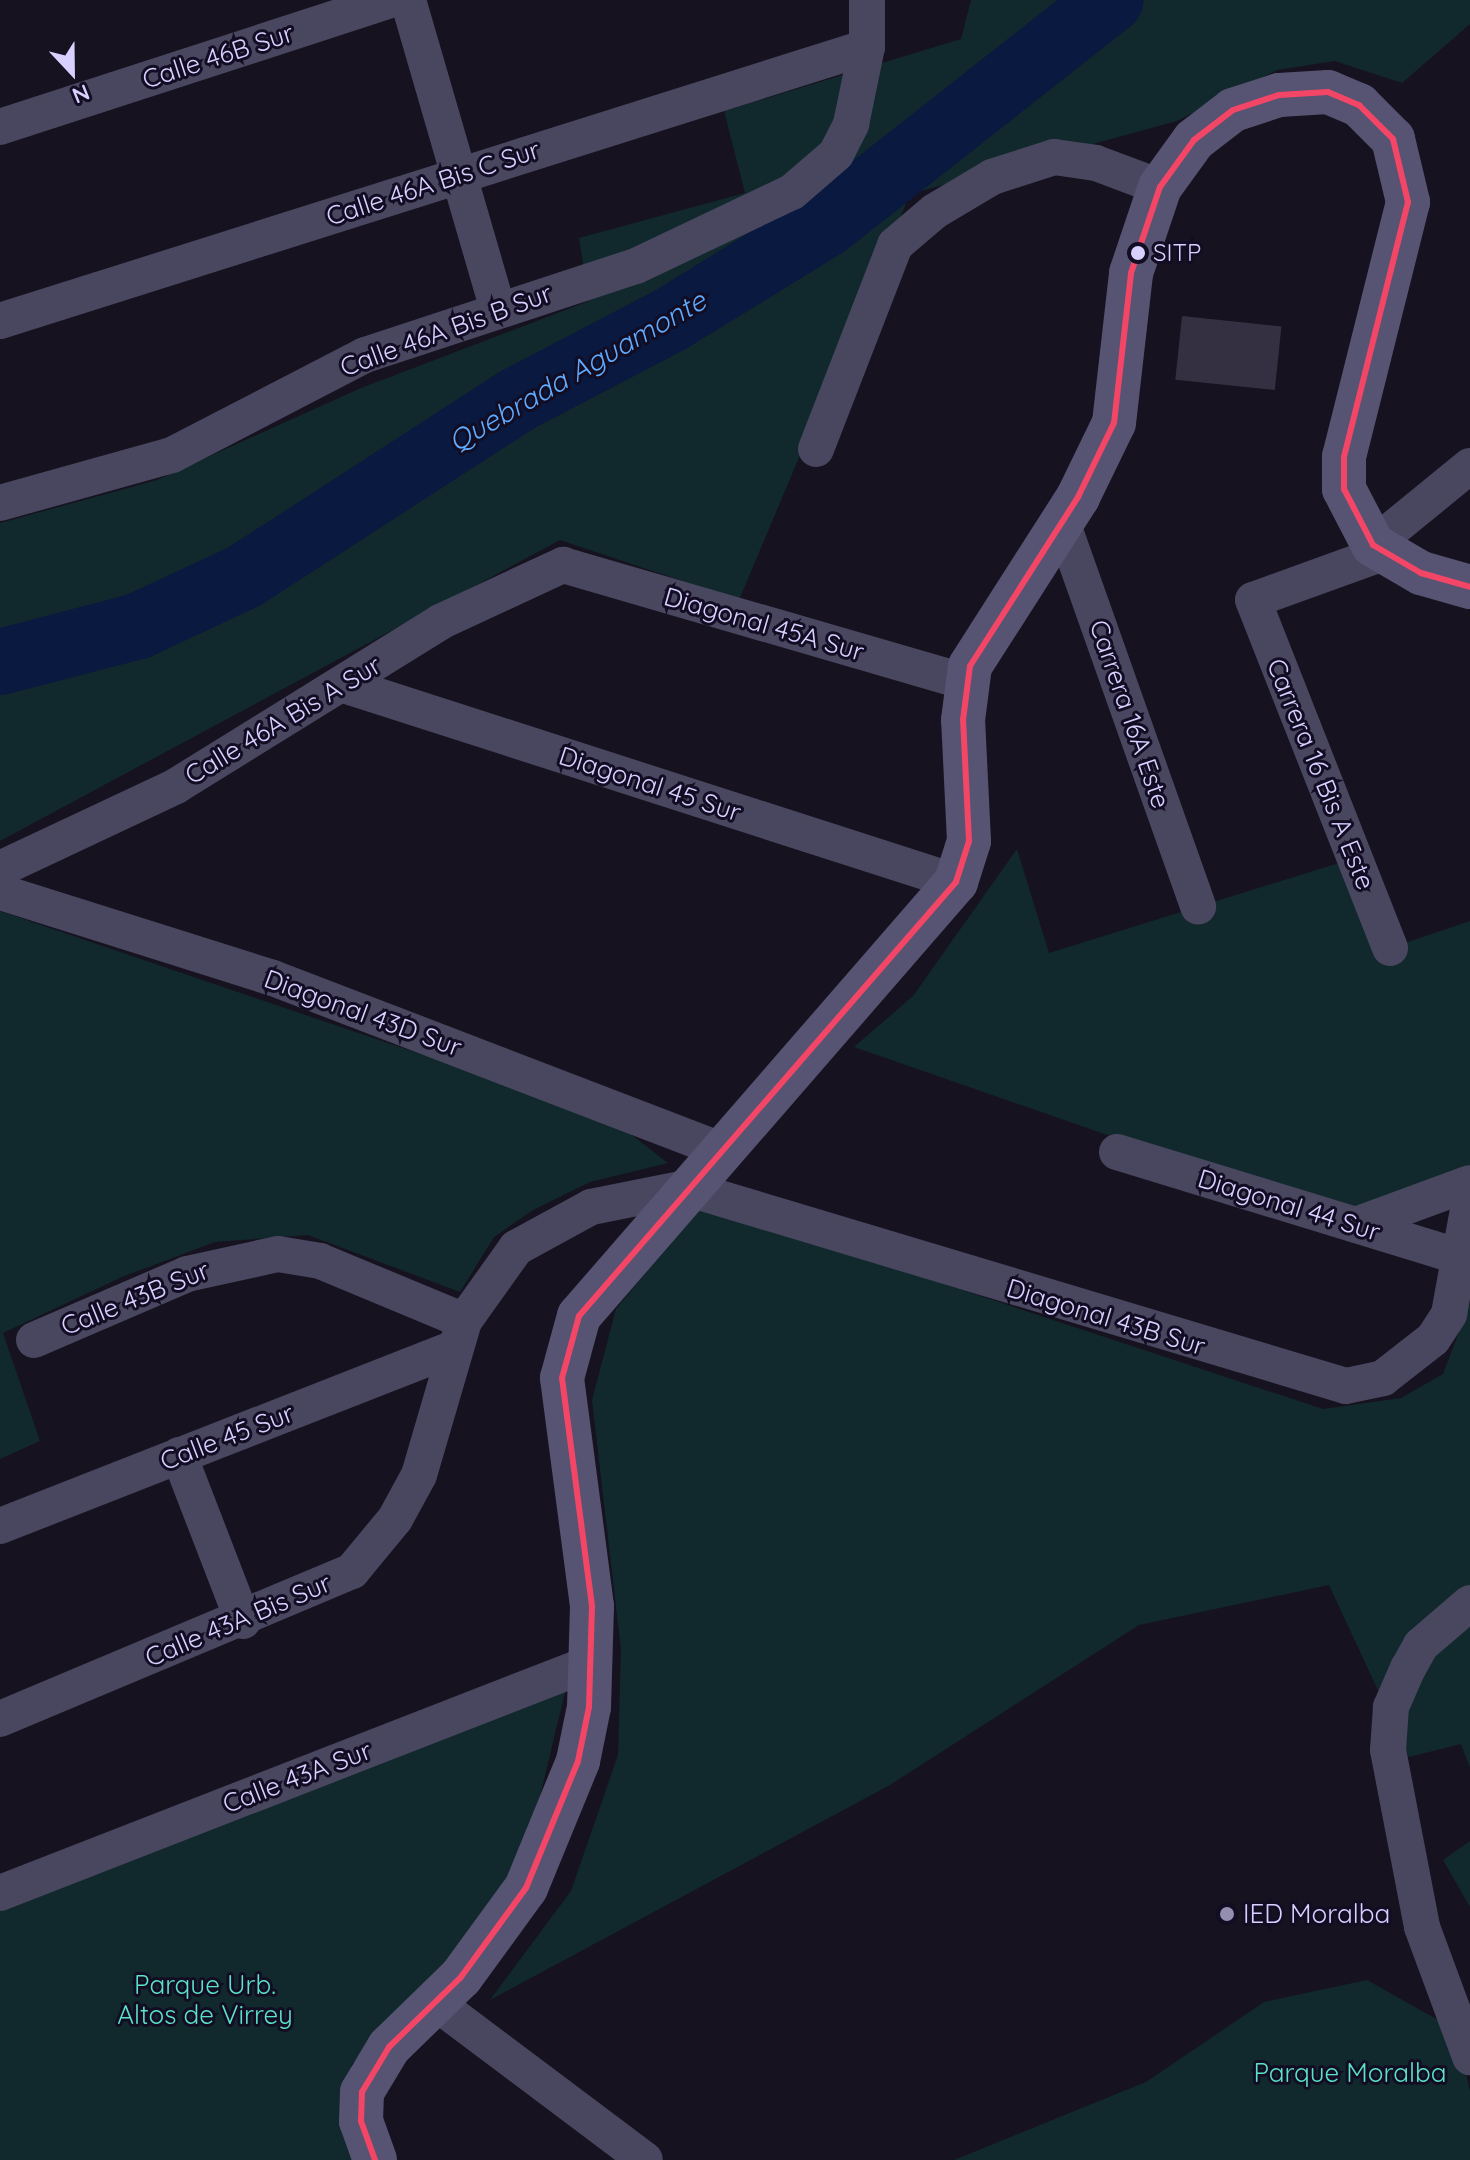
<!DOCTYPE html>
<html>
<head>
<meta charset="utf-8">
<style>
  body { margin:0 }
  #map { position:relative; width:1470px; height:2160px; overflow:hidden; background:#16121f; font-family:Quicksand,sans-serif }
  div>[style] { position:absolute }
  .green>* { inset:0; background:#11292c }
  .river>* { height:66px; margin:-33px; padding:0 33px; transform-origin:33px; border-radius:33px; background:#09193f }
  .building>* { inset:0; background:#343041; transform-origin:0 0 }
  .street>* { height:36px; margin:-18px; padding:0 18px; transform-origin:18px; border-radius:18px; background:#494760 }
  .secondary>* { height:44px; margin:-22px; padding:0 22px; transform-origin:22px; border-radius:22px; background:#575372 }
  .bus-1>* { height:6px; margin:-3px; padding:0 3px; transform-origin:3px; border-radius:3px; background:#f34667 }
  .dots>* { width:22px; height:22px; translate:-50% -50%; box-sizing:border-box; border:4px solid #130d24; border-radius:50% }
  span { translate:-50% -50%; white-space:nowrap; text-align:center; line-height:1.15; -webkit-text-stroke:6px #130d24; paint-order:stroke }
  .bus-label { font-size:24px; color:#d8d0ff }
  .left { translate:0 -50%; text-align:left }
  .street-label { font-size:26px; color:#d8d0ff }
  .poi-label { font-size:26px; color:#d8d0ff }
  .park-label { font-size:26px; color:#59e3c8 }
  .water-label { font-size:28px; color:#5eabff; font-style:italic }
  .north { position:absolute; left:32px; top:32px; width:80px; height:80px; -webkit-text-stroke:6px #130d24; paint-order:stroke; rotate:158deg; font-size:22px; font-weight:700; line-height:32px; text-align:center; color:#d8d0ff }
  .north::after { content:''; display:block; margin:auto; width:28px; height:36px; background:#d8d0ff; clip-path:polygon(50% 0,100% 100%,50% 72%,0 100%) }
</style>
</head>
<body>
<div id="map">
  <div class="green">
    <div style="clip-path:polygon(971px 0,1470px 0,1470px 24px,1402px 83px,1335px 61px,1277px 70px,1177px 121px,910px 194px,739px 600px,560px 540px,0 841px,0 523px,157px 480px,361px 388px,589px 301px,579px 238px,745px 193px,724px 111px,961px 39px)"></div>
    <div style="clip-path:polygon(1017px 849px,1049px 953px,1355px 858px,1390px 948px,1470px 921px,1470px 1176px,1358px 1222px,854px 1047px,913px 996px)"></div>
    <div style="clip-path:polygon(0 911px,611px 1119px,668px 1163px,590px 1182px,533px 1210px,494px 1237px,460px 1292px,308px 1235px,215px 1242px,122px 1277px,3px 1333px,40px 1441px,0 1459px)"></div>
    <div style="clip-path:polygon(702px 1204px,1323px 1409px,1401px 1398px,1443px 1374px,1470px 1303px,1470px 1768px,1461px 1744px,1409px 1757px,1329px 1585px,1139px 1625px,890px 1785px,490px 2000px,571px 1891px,618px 1755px,621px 1650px,592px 1400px,616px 1309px)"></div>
    <div style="clip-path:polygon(566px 1688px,530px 1838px,480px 1932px,352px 2064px,343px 2096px,355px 2160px,0 2160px,0 1911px)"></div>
    <div style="clip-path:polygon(1470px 1841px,1470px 1907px,1443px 1860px)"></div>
    <div style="clip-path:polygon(1367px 1980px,1456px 2030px,1470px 2091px,1470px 2160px,954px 2160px,1146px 2082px,1264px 2002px)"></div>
  </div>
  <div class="river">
    <div style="left:0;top:662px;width:143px;rotate:-14.6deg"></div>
    <div style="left:138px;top:626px;width:118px;rotate:-25deg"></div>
    <div style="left:245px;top:576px;width:324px;rotate:-32.9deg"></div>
    <div style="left:517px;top:400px;width:173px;rotate:-27.6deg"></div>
    <div style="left:670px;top:320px;width:183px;rotate:-31.6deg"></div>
    <div style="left:826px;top:224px;width:362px;rotate:-38.2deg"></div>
  </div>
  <div class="building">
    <div style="left:1182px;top:316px;width:100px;height:64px;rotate:6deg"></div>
  </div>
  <div class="street">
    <div style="left:408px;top:0;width:319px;rotate:73.8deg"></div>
    <div style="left:0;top:127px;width:411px;rotate:-18deg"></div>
    <div style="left:0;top:321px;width:909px;rotate:-17.54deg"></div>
    <div style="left:816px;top:449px;width:219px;rotate:-68.8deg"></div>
    <div style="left:895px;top:245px;width:52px;rotate:-40.4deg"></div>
    <div style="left:935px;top:211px;width:66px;rotate:-30.8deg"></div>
    <div style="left:992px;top:177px;width:65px;rotate:-17.9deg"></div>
    <div style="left:1054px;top:157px;width:42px;rotate:8.1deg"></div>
    <div style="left:1096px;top:163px;width:68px;rotate:20.6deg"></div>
    <div style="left:0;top:503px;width:179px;rotate:-15.6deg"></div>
    <div style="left:172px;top:455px;width:217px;rotate:-27.4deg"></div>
    <div style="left:365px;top:355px;width:285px;rotate:-18.2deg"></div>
    <div style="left:636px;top:266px;width:173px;rotate:-25.4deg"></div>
    <div style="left:792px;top:192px;width:58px;rotate:-40.8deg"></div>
    <div style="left:836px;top:154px;width:34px;rotate:-63deg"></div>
    <div style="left:851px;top:124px;width:79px;rotate:-78.3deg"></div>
    <div style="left:867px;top:47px;width:47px;rotate:-90deg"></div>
    <div style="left:1062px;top:522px;width:408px;rotate:70.5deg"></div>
    <div style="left:1373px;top:545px;width:125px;rotate:-39.2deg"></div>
    <div style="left:1383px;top:553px;width:138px;rotate:160.1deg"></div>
    <div style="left:1253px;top:600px;width:374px;rotate:68.5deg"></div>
    <div style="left:344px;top:685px;width:643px;rotate:17.84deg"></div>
    <div style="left:0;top:869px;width:195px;rotate:-25.2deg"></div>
    <div style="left:176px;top:786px;width:311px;rotate:-31.8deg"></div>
    <div style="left:440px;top:622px;width:136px;rotate:-24.9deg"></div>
    <div style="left:563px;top:565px;width:419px;rotate:16.2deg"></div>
    <div style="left:0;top:892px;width:286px;rotate:17.5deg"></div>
    <div style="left:273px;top:978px;width:480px;rotate:21deg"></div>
    <div style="left:1117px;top:1152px;width:360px;rotate:17deg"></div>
    <div style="left:1356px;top:1225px;width:121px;rotate:-20.2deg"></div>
    <div style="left:34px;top:1340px;width:167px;rotate:-23.3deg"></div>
    <div style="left:187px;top:1274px;width:93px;rotate:-12.4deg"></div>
    <div style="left:278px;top:1254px;width:43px;rotate:9.5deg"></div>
    <div style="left:320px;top:1261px;width:156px;rotate:22.6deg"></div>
    <div style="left:179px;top:1455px;width:178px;rotate:68.9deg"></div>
    <div style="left:0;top:1526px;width:488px;rotate:-21.4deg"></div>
    <div style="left:1470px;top:1603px;width:65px;rotate:139.4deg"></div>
    <div style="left:1421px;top:1645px;width:26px;rotate:119deg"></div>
    <div style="left:1408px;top:1668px;width:43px;rotate:113.6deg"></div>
    <div style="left:1391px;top:1707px;width:43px;rotate:94deg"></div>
    <div style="left:1388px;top:1750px;width:180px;rotate:79.1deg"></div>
    <div style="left:1422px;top:1927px;width:139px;rotate:69.7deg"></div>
    <div style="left:0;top:1719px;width:382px;rotate:-22.8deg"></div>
    <div style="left:352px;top:1571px;width:67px;rotate:-50.4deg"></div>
    <div style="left:395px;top:1519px;width:50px;rotate:-61.4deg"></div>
    <div style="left:419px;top:1475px;width:160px;rotate:-73.7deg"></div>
    <div style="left:464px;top:1321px;width:90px;rotate:-54.5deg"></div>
    <div style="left:516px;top:1248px;width:85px;rotate:-28.7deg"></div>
    <div style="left:591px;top:1207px;width:97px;rotate:-11.3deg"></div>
    <div style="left:686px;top:1188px;width:689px;rotate:16.7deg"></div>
    <div style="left:1346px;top:1386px;width:38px;rotate:-12deg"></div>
    <div style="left:1383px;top:1378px;width:63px;rotate:-38deg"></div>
    <div style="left:1433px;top:1339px;width:30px;rotate:-57deg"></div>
    <div style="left:1449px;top:1314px;width:118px;rotate:-79.7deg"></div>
    <div style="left:0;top:1893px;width:636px;rotate:-21.28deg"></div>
    <div style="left:436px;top:2003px;width:261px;rotate:36.9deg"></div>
  </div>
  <div class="secondary">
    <div style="left:375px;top:2160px;width:41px;rotate:-109.7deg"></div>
    <div style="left:361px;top:2121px;width:29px;rotate:-88deg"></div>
    <div style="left:362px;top:2092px;width:52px;rotate:-59deg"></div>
    <div style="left:389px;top:2047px;width:100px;rotate:-44.2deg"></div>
    <div style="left:461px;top:1977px;width:110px;rotate:-53.9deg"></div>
    <div style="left:526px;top:1888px;width:137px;rotate:-67.7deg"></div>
    <div style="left:578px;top:1761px;width:55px;rotate:-78.5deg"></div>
    <div style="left:589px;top:1707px;width:101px;rotate:-88.3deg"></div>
    <div style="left:592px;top:1606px;width:230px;rotate:-97.5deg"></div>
    <div style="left:562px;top:1378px;width:64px;rotate:-74.7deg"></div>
    <div style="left:579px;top:1316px;width:575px;rotate:-49.02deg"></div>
    <div style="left:956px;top:882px;width:43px;rotate:-72.4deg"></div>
    <div style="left:969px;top:841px;width:121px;rotate:-92.8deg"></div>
    <div style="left:963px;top:720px;width:54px;rotate:-82.6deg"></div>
    <div style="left:970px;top:666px;width:201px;rotate:-57.4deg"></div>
    <div style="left:1078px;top:497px;width:82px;rotate:-64.1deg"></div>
    <div style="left:1114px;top:423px;width:151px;rotate:-83.5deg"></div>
    <div style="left:1131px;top:273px;width:91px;rotate:-71.4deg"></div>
    <div style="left:1160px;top:187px;width:58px;rotate:-54.1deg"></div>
    <div style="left:1194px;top:140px;width:49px;rotate:-37.6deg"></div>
    <div style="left:1233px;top:110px;width:48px;rotate:-18.1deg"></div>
    <div style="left:1279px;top:95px;width:49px;rotate:-3.5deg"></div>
    <div style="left:1328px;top:92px;width:34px;rotate:23deg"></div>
    <div style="left:1359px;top:105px;width:48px;rotate:45deg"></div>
    <div style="left:1393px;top:139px;width:65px;rotate:76.6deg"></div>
    <div style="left:1408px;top:202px;width:263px;rotate:104.1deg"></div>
    <div style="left:1344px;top:457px;width:32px;rotate:90deg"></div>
    <div style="left:1344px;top:489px;width:63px;rotate:62.6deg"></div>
    <div style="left:1373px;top:545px;width:56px;rotate:30.3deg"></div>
    <div style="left:1421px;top:573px;width:51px;rotate:15.9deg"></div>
  </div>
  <div class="bus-1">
    <div style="left:375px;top:2160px;width:41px;rotate:-109.7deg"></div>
    <div style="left:361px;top:2121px;width:29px;rotate:-88deg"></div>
    <div style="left:362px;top:2092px;width:52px;rotate:-59deg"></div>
    <div style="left:389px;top:2047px;width:100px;rotate:-44.2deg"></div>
    <div style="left:461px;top:1977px;width:110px;rotate:-53.9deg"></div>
    <div style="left:526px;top:1888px;width:137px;rotate:-67.7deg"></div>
    <div style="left:578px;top:1761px;width:55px;rotate:-78.5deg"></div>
    <div style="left:589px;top:1707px;width:101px;rotate:-88.3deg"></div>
    <div style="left:592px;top:1606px;width:230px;rotate:-97.5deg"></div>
    <div style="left:562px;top:1378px;width:64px;rotate:-74.7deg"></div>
    <div style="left:579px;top:1316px;width:575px;rotate:-49.02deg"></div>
    <div style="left:956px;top:882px;width:43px;rotate:-72.4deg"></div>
    <div style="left:969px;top:841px;width:121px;rotate:-92.8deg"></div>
    <div style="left:963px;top:720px;width:54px;rotate:-82.6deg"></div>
    <div style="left:970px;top:666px;width:201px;rotate:-57.4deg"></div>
    <div style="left:1078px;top:497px;width:82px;rotate:-64.1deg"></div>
    <div style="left:1114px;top:423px;width:151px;rotate:-83.5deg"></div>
    <div style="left:1131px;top:273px;width:91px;rotate:-71.4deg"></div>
    <div style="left:1160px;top:187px;width:58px;rotate:-54.1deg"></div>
    <div style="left:1194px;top:140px;width:49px;rotate:-37.6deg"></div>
    <div style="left:1233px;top:110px;width:48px;rotate:-18.1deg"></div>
    <div style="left:1279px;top:95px;width:49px;rotate:-3.5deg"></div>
    <div style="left:1328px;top:92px;width:34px;rotate:23deg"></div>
    <div style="left:1359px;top:105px;width:48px;rotate:45deg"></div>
    <div style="left:1393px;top:139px;width:65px;rotate:76.6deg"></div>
    <div style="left:1408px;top:202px;width:263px;rotate:104.1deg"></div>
    <div style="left:1344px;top:457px;width:32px;rotate:90deg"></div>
    <div style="left:1344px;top:489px;width:63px;rotate:62.6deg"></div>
    <div style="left:1373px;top:545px;width:56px;rotate:30.3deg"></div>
    <div style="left:1421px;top:573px;width:51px;rotate:15.9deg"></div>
  </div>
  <div class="dots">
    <div style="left:1138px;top:253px;background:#d8d0ff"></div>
    <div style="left:1227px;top:1914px;background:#948eb1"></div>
  </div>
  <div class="bus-label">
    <span class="left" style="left:1153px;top:253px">SITP</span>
  </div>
  <div class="street-label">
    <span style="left:218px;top:56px;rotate:-18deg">Calle 46B Sur</span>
    <span style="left:433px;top:183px;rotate:-18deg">Calle 46A Bis C Sur</span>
    <span style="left:446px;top:330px;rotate:-20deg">Calle 46A Bis B Sur</span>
    <span style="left:764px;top:624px;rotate:16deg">Diagonal 45A Sur</span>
    <span style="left:1130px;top:714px;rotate:71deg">Carrera 16A Este</span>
    <span style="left:283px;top:720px;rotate:-31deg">Calle 46A Bis A Sur</span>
    <span style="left:1321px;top:774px;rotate:68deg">Carrera 16 Bis A Este</span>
    <span style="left:650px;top:784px;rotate:18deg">Diagonal 45 Sur</span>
    <span style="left:363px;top:1013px;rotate:20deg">Diagonal 43D Sur</span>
    <span style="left:1289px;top:1205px;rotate:17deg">Diagonal 44 Sur</span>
    <span style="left:135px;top:1298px;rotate:-22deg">Calle 43B Sur</span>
    <span style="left:1106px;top:1317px;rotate:17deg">Diagonal 43B Sur</span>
    <span style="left:227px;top:1437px;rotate:-21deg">Calle 45 Sur</span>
    <span style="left:238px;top:1620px;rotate:-23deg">Calle 43A Bis Sur</span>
    <span style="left:297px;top:1777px;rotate:-21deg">Calle 43A Sur</span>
  </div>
  <div class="poi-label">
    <span class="left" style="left:1243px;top:1914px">IED Moralba</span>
  </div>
  <div class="park-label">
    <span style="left:205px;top:2000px">Parque Urb.<br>Altos de Virrey</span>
    <span style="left:1350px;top:2073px">Parque Moralba</span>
  </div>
  <div class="water-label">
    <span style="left:577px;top:371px;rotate:-30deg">Quebrada Aguamonte</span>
  </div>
  <div class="north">N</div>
</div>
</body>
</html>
